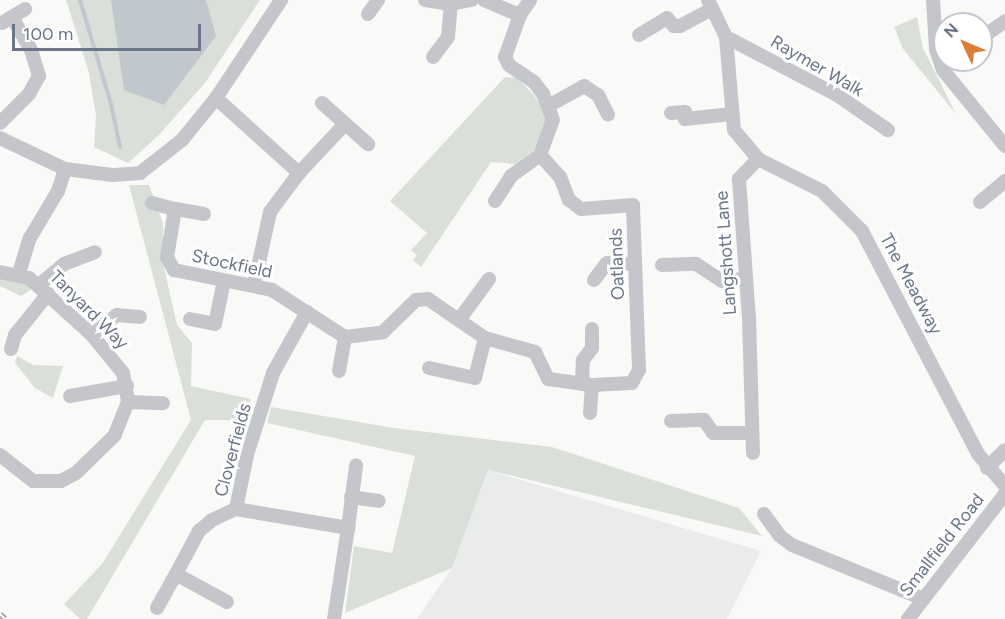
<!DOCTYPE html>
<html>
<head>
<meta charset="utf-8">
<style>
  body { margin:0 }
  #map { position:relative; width:1005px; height:619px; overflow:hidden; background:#f9faf8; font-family:Figtree,sans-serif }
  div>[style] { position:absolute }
  .built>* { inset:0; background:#eaebeb }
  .green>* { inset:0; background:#dae0d9 }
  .water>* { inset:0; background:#c0c7cd }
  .stream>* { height:4px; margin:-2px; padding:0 2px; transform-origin:2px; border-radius:2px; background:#c0c7cd }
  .minor>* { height:14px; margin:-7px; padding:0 7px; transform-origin:7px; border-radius:7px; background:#c4c6cb }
  .rail>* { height:6px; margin-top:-3px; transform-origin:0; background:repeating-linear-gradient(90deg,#fff 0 11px,#a7abb2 0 22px); box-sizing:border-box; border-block:2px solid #a7abb2 }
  span { translate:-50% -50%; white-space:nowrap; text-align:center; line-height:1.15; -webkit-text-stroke:6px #fff; paint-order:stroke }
  .street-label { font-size:18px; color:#6a7587 }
  .north { position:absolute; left:933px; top:12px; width:60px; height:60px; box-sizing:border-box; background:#fff; border:2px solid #c3c8cf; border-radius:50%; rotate:314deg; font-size:16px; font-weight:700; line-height:24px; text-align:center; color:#6a7587 }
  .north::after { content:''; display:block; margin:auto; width:21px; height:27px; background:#dc7c35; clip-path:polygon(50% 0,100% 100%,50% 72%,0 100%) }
  .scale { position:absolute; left:12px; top:24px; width:189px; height:27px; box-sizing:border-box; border:3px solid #6a7587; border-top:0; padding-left:8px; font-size:18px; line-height:21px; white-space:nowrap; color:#6a7587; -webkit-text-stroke:4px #fff; paint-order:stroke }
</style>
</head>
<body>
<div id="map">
  <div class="built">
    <div style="clip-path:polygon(488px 470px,761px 551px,727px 619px,417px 619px,452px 568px)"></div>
  </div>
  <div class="green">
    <div style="clip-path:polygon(66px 0,260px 0,205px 83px,158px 136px,128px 163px,94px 147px,96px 116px,89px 73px)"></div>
    <div style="clip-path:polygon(917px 17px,923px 48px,956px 114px,903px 49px,894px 27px)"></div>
    <div style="clip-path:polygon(505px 77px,517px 78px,534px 95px,548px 118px,534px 150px,515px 164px,491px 162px,421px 267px,413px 260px,417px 255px,411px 250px,427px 233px,390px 201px)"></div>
    <div style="clip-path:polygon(129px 185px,149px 185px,163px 223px,163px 263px,177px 325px,192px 343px,191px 386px,251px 399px,246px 420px,205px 420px,87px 619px,80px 619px,64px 604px,102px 564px,191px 420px)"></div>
    <div style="clip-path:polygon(0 277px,19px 280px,33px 288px,21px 296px,0 286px)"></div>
    <div style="clip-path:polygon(17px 356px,33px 365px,63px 366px,53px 398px,35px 388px,15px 363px)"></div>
    <div style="clip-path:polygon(271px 407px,394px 428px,552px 447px,739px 508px,762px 536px,488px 470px,452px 568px,345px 613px,354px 546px,392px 553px,415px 456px,267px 423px)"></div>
  </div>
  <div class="water">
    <div style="clip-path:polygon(111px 0,206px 0,216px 36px,164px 105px,124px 90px)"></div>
  </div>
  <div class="stream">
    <div style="left:80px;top:0;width:109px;rotate:73.4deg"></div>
    <div style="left:111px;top:104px;width:44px;rotate:78.2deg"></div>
  </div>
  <div class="minor">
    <div style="left:425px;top:0;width:26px;rotate:9deg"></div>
    <div style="left:451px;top:4px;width:21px;rotate:-11deg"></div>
    <div style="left:484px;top:0;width:39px;rotate:23deg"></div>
    <div style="left:708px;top:0;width:41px;rotate:64.1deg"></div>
    <div style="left:726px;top:37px;width:93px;rotate:85.1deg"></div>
    <div style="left:734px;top:130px;width:38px;rotate:50deg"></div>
    <div style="left:758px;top:159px;width:28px;rotate:134deg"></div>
    <div style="left:739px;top:179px;width:139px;rotate:85.9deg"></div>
    <div style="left:749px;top:318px;width:135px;rotate:88.3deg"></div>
    <div style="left:933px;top:0;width:49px;rotate:86.5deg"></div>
    <div style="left:936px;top:49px;width:22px;rotate:72deg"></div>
    <div style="left:943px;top:70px;width:98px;rotate:50.8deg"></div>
    <div style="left:368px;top:14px;width:17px;rotate:-54deg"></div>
    <div style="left:2px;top:23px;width:27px;rotate:-31deg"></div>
    <div style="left:639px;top:35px;width:33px;rotate:-31deg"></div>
    <div style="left:667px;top:18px;width:11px;rotate:49deg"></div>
    <div style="left:674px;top:26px;width:6px"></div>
    <div style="left:680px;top:26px;width:36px;rotate:-28deg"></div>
    <div style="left:726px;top:37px;width:125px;rotate:27.6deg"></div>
    <div style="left:837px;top:95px;width:62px;rotate:34.5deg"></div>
    <div style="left:981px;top:38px;width:29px;rotate:-35deg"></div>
    <div style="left:433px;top:57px;width:25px;rotate:-53deg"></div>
    <div style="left:448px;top:37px;width:33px;rotate:-85deg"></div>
    <div style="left:216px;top:98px;width:112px;rotate:42.1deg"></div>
    <div style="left:322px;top:103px;width:62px;rotate:41.7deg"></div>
    <div style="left:550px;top:105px;width:39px;rotate:-29deg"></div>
    <div style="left:584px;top:86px;width:17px;rotate:33deg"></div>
    <div style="left:598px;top:95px;width:22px;rotate:63deg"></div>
    <div style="left:671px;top:113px;width:14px;rotate:-4deg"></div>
    <div style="left:685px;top:112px;width:7px;rotate:90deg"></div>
    <div style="left:685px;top:119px;width:47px;rotate:-6.1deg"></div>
    <div style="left:0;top:123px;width:41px;rotate:-45deg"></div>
    <div style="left:29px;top:94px;width:21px;rotate:-61deg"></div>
    <div style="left:39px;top:76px;width:27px;rotate:-107deg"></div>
    <div style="left:31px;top:50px;width:38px;rotate:-120deg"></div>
    <div style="left:0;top:138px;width:72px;rotate:25.5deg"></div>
    <div style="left:65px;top:169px;width:48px;rotate:7.1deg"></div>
    <div style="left:113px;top:175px;width:27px;rotate:-4deg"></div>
    <div style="left:140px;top:173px;width:53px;rotate:-38.2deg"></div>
    <div style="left:182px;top:140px;width:54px;rotate:-51deg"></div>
    <div style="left:216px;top:98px;width:118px;rotate:-56.4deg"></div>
    <div style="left:758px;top:159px;width:72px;rotate:26.6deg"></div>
    <div style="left:822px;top:191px;width:57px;rotate:45deg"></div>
    <div style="left:862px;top:231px;width:251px;rotate:62.5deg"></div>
    <div style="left:978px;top:454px;width:42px;rotate:49.8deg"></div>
    <div style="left:495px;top:201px;width:30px;rotate:-57deg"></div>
    <div style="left:511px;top:176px;width:36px;rotate:-36deg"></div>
    <div style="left:540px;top:155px;width:37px;rotate:-70deg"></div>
    <div style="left:553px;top:120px;width:28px;rotate:-111deg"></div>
    <div style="left:543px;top:94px;width:15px;rotate:-127deg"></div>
    <div style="left:534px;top:82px;width:30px;rotate:-146deg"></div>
    <div style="left:509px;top:65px;width:9px;rotate:-117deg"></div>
    <div style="left:505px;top:57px;width:45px;rotate:-70.3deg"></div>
    <div style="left:520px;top:15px;width:18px;rotate:-56deg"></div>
    <div style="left:980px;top:202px;width:33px;rotate:-40deg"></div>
    <div style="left:152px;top:203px;width:24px;rotate:15deg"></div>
    <div style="left:204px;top:214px;width:29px;rotate:-170deg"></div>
    <div style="left:175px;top:209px;width:49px;rotate:99.5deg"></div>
    <div style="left:167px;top:257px;width:15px;rotate:62deg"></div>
    <div style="left:174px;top:270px;width:100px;rotate:11.5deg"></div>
    <div style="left:272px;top:290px;width:87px;rotate:32.8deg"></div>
    <div style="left:345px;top:337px;width:38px;rotate:-7deg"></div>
    <div style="left:383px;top:332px;width:46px;rotate:-44.1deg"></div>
    <div style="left:416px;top:300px;width:12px;rotate:-5deg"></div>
    <div style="left:428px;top:299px;width:69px;rotate:34.4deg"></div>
    <div style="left:485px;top:338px;width:52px;rotate:15.6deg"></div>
    <div style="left:535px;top:352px;width:30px;rotate:64deg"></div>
    <div style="left:548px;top:379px;width:44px;rotate:7.8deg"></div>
    <div style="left:592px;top:385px;width:40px;rotate:-2.9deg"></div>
    <div style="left:632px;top:383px;width:15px;rotate:-62deg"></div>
    <div style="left:639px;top:370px;width:165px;rotate:-92.1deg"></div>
    <div style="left:633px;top:205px;width:52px;rotate:175.6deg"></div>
    <div style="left:581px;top:209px;width:15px;rotate:-143deg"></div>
    <div style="left:569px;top:200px;width:25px;rotate:-111deg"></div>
    <div style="left:560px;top:177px;width:30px;rotate:-132deg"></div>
    <div style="left:662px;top:265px;width:34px;rotate:-2deg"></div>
    <div style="left:696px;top:264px;width:31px;rotate:33deg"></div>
    <div style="left:722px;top:281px;width:24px;rotate:-5deg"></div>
    <div style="left:0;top:272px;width:30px;rotate:12deg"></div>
    <div style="left:29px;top:278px;width:85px;rotate:42.1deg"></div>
    <div style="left:92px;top:335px;width:49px;rotate:50.8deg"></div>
    <div style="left:123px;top:373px;width:29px;rotate:80deg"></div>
    <div style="left:128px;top:402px;width:35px;rotate:112deg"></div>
    <div style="left:115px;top:435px;width:54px;rotate:135.7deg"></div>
    <div style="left:76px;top:473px;width:17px;rotate:152deg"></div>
    <div style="left:61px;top:481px;width:28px;rotate:180deg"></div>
    <div style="left:33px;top:481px;width:42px;rotate:-141.8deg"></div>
    <div style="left:19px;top:273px;width:37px;rotate:-73deg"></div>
    <div style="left:30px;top:238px;width:55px;rotate:-59.2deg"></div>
    <div style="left:58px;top:191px;width:23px;rotate:-72deg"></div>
    <div style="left:594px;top:280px;width:21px;rotate:-53deg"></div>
    <div style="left:607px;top:263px;width:28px;rotate:2deg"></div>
    <div style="left:39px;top:285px;width:33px;rotate:-40deg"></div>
    <div style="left:64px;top:264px;width:33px;rotate:-21deg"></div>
    <div style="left:254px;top:285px;width:75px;rotate:-77.6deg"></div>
    <div style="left:270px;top:212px;width:49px;rotate:-53.4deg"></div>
    <div style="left:299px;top:173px;width:67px;rotate:-46.8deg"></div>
    <div style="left:190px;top:319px;width:25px;rotate:11deg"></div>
    <div style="left:215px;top:324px;width:44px;rotate:-78.2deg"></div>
    <div style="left:459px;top:320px;width:51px;rotate:-53.8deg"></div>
    <div style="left:92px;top:335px;width:32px;rotate:-39deg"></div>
    <div style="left:117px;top:315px;width:23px;rotate:5deg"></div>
    <div style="left:11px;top:349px;width:15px;rotate:-74deg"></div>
    <div style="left:15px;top:335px;width:53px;rotate:-51.2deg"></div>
    <div style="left:429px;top:368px;width:47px;rotate:12.3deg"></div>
    <div style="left:475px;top:378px;width:41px;rotate:-76deg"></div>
    <div style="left:339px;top:371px;width:35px;rotate:-80deg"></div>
    <div style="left:582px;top:384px;width:24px;rotate:-88deg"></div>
    <div style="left:583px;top:360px;width:15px;rotate:-53deg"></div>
    <div style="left:592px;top:348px;width:19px;rotate:-90deg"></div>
    <div style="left:70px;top:396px;width:58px;rotate:-10deg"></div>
    <div style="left:128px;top:402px;width:35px;rotate:2deg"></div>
    <div style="left:590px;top:413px;width:28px;rotate:-86deg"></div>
    <div style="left:671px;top:421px;width:33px;rotate:-2deg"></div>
    <div style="left:704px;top:420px;width:16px;rotate:55deg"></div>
    <div style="left:713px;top:433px;width:38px"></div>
    <div style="left:987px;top:468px;width:25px;rotate:-45deg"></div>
    <div style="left:351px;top:497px;width:28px;rotate:8deg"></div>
    <div style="left:236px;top:509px;width:55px;rotate:-78.5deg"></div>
    <div style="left:247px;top:455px;width:86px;rotate:-72.4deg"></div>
    <div style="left:273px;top:373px;width:70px;rotate:-60.9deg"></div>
    <div style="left:764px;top:514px;width:27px;rotate:54deg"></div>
    <div style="left:780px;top:536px;width:15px;rotate:37deg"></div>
    <div style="left:792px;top:545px;width:139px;rotate:22.3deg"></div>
    <div style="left:348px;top:528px;width:63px;rotate:-82.6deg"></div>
    <div style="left:227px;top:602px;width:58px;rotate:-151.2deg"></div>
    <div style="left:176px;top:574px;width:49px;rotate:-61.9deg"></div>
    <div style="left:199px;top:531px;width:17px;rotate:-40deg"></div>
    <div style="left:212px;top:520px;width:26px;rotate:-25deg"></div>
    <div style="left:236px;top:509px;width:114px;rotate:9.6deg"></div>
    <div style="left:348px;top:528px;width:92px;rotate:98.7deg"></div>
    <div style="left:157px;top:608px;width:39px;rotate:-61deg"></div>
    <div style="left:908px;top:619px;width:158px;rotate:-52.2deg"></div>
  </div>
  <div class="rail">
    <div style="left:0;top:614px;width:7px;rotate:45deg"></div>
  </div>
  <div class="street-label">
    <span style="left:817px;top:66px;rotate:30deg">Raymer Walk</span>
    <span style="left:726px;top:253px;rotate:-94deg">Langshott Lane</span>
    <span style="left:232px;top:264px;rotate:12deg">Stockfield</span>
    <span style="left:617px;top:264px;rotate:-92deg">Oatlands</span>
    <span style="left:911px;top:284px;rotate:62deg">The Meadway</span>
    <span style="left:89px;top:310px;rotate:45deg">Tanyard Way</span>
    <span style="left:233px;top:450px;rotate:-75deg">Cloverfields</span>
    <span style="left:942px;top:545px;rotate:-52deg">Smallfield Road</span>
  </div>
  <div class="north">N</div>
  <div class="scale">100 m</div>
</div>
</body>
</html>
